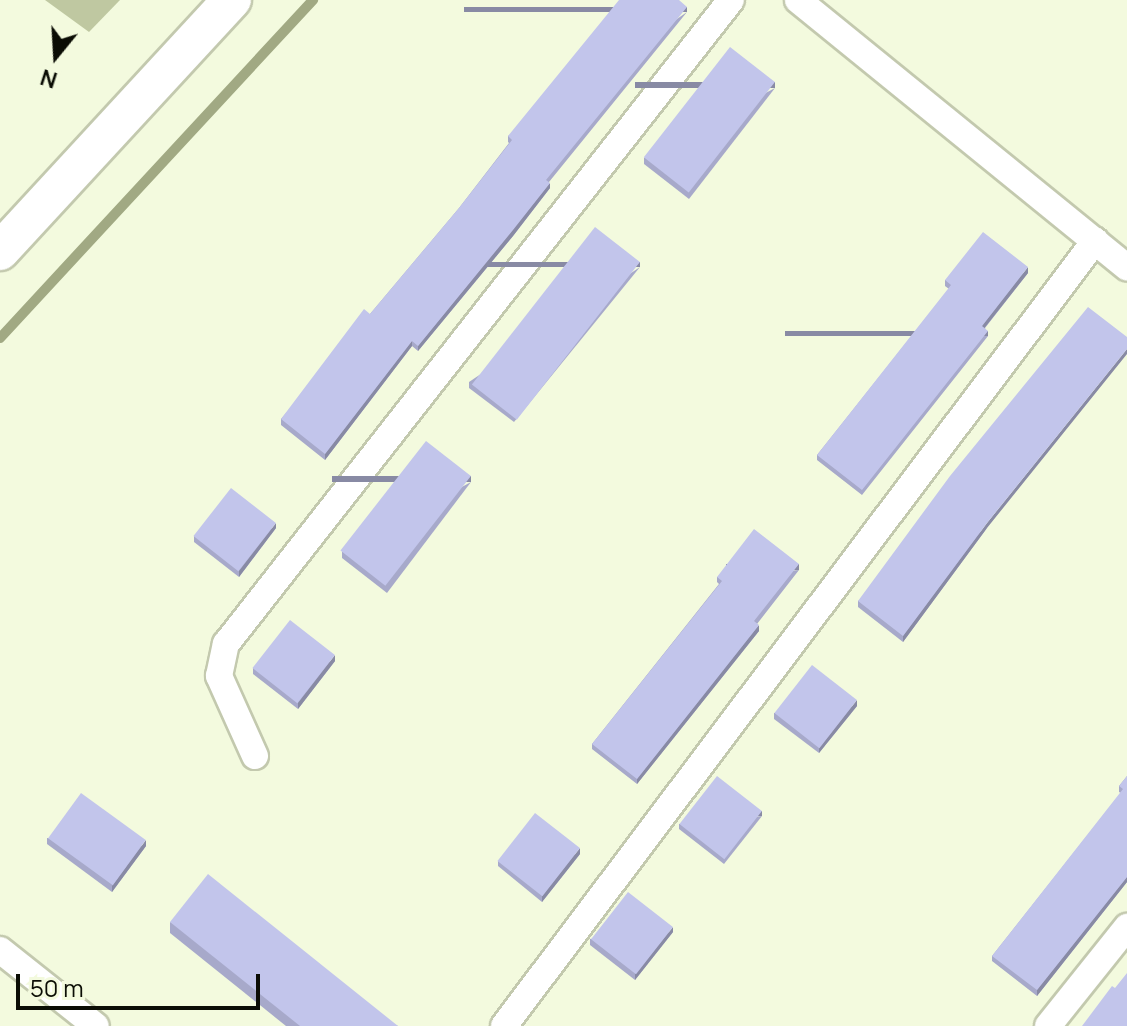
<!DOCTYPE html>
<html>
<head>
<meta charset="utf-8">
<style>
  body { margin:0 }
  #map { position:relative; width:1127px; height:1026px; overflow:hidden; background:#f3fade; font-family:Manrope,sans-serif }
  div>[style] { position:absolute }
  .green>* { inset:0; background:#bfc8a1 }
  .stream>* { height:10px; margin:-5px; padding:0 5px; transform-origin:5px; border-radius:5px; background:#a1a983 }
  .roads { filter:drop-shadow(2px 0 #c3c9ae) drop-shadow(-2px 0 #c3c9ae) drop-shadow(0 2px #c3c9ae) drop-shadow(0 -2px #c3c9ae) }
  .street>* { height:26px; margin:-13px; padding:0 13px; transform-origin:13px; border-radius:13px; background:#fff }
  .secondary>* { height:38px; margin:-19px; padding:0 19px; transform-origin:19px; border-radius:19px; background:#fff }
  .wall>* { inset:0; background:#a7a9ca }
  .shaded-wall>* { inset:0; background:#888aa4; transform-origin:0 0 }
  .building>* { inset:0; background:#c2c5eb; transform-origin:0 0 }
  span { translate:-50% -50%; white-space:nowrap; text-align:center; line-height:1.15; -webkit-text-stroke:6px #f3fade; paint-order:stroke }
  .north { position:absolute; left:16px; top:16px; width:80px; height:80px; -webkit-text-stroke:6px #f3fade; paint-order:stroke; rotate:198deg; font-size:22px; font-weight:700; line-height:32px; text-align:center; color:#0b0d05 }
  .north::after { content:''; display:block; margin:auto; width:28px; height:36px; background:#0b0d05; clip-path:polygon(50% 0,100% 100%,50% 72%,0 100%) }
  .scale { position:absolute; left:16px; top:974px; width:244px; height:36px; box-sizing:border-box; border:4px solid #0b0d05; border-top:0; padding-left:10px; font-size:24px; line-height:28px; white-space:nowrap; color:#0b0d05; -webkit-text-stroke:6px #f3fade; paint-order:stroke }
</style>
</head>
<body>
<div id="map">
  <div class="green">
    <div style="clip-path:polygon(45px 0,120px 0,89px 32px)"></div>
  </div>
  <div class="stream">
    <div style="left:0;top:338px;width:461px;rotate:-47.2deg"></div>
  </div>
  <div class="roads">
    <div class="street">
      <div style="left:798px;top:0;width:424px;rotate:39.1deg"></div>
      <div style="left:255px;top:756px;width:88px;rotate:-114.2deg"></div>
      <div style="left:219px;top:676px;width:33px;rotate:-78deg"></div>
      <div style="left:226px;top:644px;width:818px;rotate:-51.9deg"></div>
      <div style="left:0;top:950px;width:122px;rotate:38.4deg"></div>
      <div style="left:504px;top:1026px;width:983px;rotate:-53.03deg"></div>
      <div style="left:1048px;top:1026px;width:127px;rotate:-51.4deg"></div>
    </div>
    <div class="secondary">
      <div style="left:0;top:251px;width:342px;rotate:-47.3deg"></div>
    </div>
  </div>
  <div class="wall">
    <div style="clip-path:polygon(687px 12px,549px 182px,550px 188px,513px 236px,418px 351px,412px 346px,325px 460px,281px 425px,281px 419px,370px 314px,459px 208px,509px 143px,508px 142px,508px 136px)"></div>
    <div style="clip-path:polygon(775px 88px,689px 199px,644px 164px,644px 158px)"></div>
    <div style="clip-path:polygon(640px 267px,514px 422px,469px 388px,469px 382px)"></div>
    <div style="clip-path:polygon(1028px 273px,985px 328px,988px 336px,862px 495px,817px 460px,817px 455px,949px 289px,945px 286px,945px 280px)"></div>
    <div style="clip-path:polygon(471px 482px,387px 593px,342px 558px,342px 552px)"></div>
    <div style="clip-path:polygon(276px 528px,239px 577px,194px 542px,194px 536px)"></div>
    <div style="clip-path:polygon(987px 528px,903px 642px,858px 607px,858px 601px)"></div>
    <div style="clip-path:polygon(799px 570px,757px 624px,759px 631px,637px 784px,592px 749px,592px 744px,719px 584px,717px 582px,717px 577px)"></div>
    <div style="clip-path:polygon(335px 661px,298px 709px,253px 674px,253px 668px)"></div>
    <div style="clip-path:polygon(857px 706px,819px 753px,774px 719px,774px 713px)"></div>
    <div style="clip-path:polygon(1127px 776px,1127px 882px,1037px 996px,992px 961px,992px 956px,1121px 793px,1119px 792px,1119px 786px)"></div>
    <div style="clip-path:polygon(762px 816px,724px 864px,679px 829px,679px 824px)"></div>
    <div style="clip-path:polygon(47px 838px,146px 846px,112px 892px,47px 844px)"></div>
    <div style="clip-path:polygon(580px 854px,542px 902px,498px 866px,498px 861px)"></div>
    <div style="clip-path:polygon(170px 922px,398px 1026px,286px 1026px,170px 933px)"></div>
    <div style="clip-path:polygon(673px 932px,635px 980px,590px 945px,590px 939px)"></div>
  </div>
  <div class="shaded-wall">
    <div style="left:687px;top:7px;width:5px;height:223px;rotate:90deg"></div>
    <div style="left:775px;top:82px;width:6px;height:140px;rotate:90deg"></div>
    <div style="clip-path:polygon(550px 183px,550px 188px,513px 236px,418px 351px,418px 346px)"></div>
    <div style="left:640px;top:262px;width:5px;height:200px;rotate:90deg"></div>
    <div style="clip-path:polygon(1028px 267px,1028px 273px,982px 331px,982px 326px)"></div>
    <div style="left:988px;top:331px;width:5px;height:203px;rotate:90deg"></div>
    <div style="clip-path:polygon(412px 341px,412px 346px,325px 460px,325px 454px)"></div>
    <div style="clip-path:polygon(1127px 349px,1127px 354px,987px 528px,903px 642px,903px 636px,987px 523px)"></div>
    <div style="left:471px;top:476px;width:6px;height:139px;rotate:90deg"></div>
    <div style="clip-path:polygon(276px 523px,276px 528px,239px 577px,239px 571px)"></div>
    <div style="left:799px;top:564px;width:6px;height:73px;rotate:90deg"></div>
    <div style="clip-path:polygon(759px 625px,759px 631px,637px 784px,637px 779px)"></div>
    <div style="clip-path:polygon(335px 655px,335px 661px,298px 709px,298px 703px)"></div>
    <div style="clip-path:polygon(857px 700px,857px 706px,819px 753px,819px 748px)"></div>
    <div style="left:762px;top:811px;width:5px;height:61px;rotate:90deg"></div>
    <div style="clip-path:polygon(146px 840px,146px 846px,112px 892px,112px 886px)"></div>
    <div style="clip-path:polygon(580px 848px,580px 854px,542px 902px,542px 896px)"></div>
    <div style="clip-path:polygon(1127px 877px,1127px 882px,1037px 996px,1037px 990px)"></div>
    <div style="clip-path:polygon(673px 927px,673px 932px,635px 980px,635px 974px)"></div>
  </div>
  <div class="building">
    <div style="clip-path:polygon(619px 0,679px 0,687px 7px,546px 180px,550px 183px,513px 230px,418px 346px,412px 341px,325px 454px,281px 419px,364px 309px,370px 314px,459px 208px,512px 140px,508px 136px)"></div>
    <div style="left:730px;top:47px;width:57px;height:140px;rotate:38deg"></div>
    <div style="left:595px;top:227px;width:57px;height:200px;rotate:38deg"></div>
    <div style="clip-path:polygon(983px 232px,1028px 267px,982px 326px,988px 331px,862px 490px,817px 455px,951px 285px,945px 280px)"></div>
    <div style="clip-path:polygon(1088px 307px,1127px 337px,1127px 349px,987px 523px,903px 636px,858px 601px,950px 476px)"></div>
    <div style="left:426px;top:441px;width:57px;height:139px;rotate:38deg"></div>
    <div style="left:231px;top:488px;width:57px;height:61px;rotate:38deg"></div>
    <div style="clip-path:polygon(754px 529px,799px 564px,754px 621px,759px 625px,637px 779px,592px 744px,722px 581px,717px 577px)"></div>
    <div style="left:290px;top:620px;width:57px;height:61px;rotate:38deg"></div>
    <div style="left:812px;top:665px;width:57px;height:61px;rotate:38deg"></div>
    <div style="left:717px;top:776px;width:57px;height:61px;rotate:38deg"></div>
    <div style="clip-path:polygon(1127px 776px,1127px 877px,1037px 990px,992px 956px,1123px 789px,1119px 786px)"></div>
    <div style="left:81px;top:793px;width:80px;height:56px;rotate:36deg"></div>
    <div style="left:535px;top:813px;width:57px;height:61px;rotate:38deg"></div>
    <div style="clip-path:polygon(208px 874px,398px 1026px,300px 1026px,170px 922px)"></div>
    <div style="left:628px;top:892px;width:57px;height:60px;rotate:38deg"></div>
    <div style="clip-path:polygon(1127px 973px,1127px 1026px,1082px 1026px,1112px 986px,1115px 988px)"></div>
  </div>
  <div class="north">N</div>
  <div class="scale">50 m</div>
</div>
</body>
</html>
